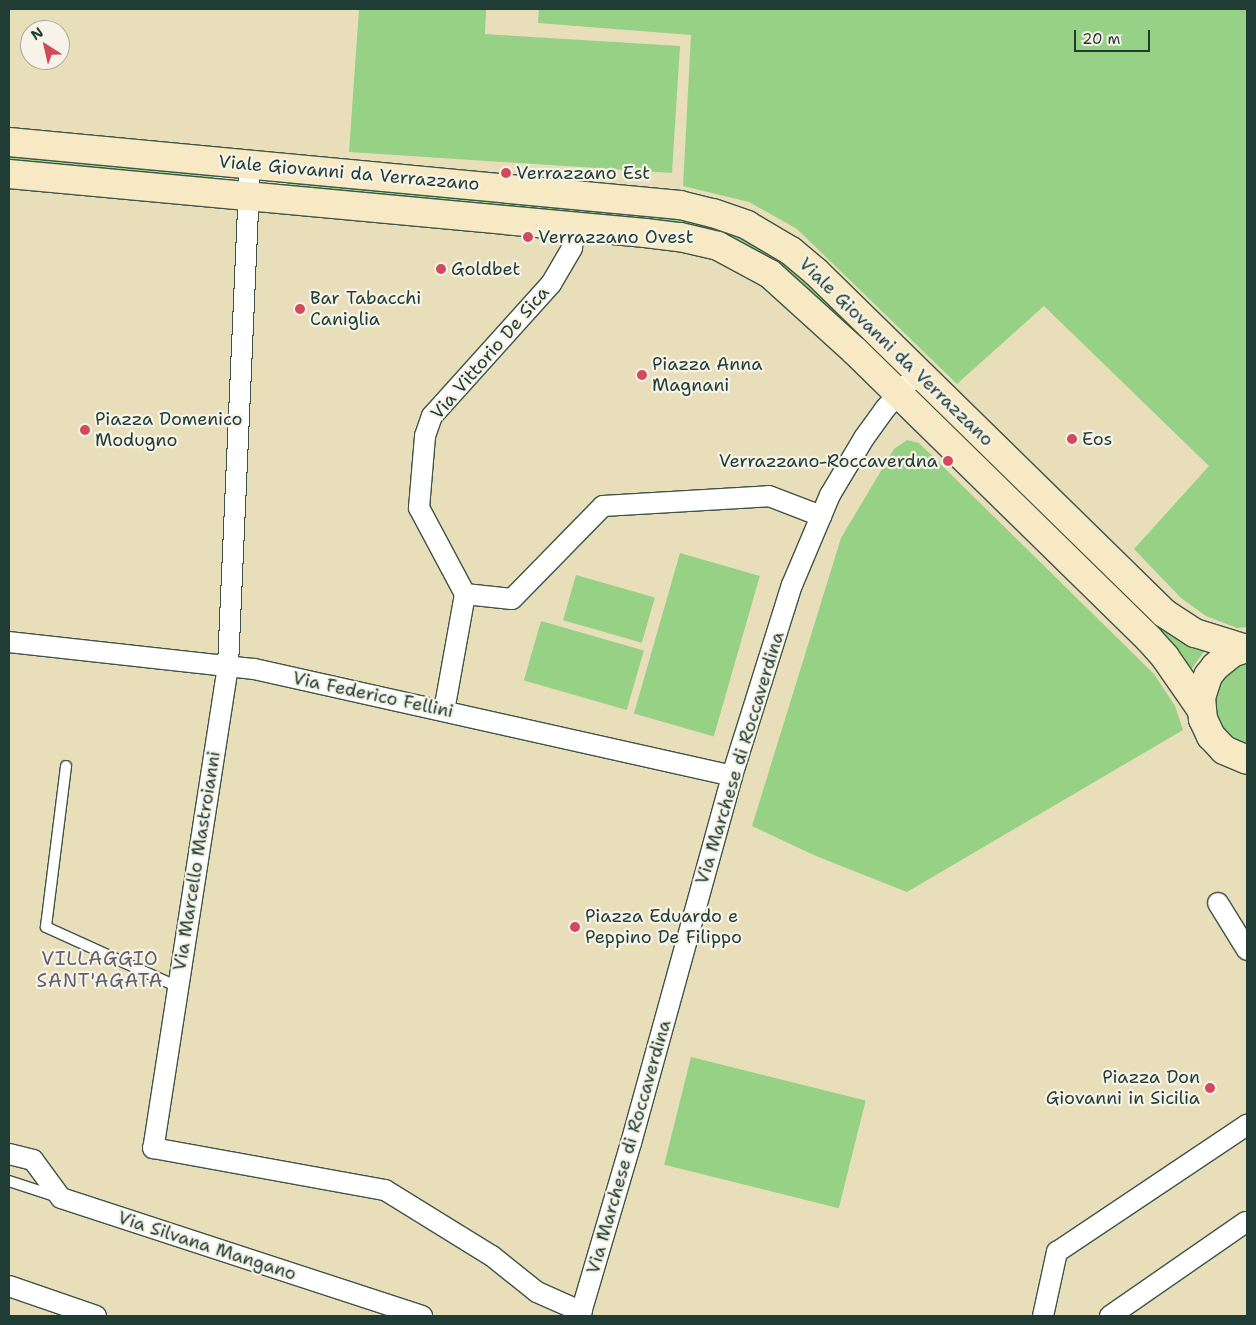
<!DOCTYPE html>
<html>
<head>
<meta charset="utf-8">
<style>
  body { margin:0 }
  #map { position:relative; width:1256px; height:1325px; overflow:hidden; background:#e8dfba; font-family:"Shantell Sans",sans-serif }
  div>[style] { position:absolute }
  .green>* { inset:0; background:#97d185; transform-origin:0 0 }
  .roads { filter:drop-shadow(1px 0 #3d5548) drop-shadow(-1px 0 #3d5548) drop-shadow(0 1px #3d5548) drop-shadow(0 -1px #3d5548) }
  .lane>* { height:10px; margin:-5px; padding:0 5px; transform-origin:5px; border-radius:5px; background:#fff }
  .street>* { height:20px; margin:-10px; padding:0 10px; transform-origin:10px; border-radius:10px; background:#fff }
  .secondary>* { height:28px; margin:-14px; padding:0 14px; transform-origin:14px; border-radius:14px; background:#f7e9c3 }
  .dots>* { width:14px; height:14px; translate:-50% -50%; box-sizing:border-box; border:2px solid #f7f3e8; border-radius:50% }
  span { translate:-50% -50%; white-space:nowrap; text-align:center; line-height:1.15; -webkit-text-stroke:4.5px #f7f3e8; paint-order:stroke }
  .street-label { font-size:18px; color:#1f3d34 }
  .poi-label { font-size:18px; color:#1f3d34 }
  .left { translate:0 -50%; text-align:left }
  .right { translate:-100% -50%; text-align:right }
  .neighbourhood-label { font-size:19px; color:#5f616d; letter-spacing:1px }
  .frame { position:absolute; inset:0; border:10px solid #1f3d34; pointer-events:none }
  .north { position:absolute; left:20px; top:20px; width:50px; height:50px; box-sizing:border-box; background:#f7f3e8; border:1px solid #a1aaa0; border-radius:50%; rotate:325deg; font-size:14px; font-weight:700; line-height:20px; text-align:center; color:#1f3d34 }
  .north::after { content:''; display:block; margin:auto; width:18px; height:22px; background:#d1495b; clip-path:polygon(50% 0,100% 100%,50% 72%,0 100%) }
  .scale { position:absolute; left:1074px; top:30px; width:76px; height:22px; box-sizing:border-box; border:2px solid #1f3d34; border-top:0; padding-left:6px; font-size:15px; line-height:18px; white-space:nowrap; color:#1f3d34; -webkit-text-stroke:4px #f7f3e8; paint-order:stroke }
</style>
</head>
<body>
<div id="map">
  <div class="green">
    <div style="clip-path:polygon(359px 9px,486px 9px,485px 34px,680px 46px,672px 173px,349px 152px)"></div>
    <div style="clip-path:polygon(539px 9px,1247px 9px,1247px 627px,1237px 628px,1206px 616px,1181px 598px,1134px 549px,1209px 466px,1044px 306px,957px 384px,797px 229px,749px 202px,683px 186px,691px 35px,538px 23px)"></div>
    <div style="clip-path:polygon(9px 154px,211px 173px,214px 179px,212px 181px,9px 162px)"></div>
    <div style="clip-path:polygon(289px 180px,676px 216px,741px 235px,794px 267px,870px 342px,870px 345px,867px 348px,773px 262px,290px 188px,287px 185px)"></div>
    <div style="clip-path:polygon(907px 440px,919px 443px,1154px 674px,1175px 706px,1183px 730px,907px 892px,816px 856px,752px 826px,841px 538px,894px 449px)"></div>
    <div style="left:680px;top:553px;width:83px;height:167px;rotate:16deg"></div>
    <div style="clip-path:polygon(1107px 571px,1206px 649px,1190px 671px,1101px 576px)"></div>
    <div style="left:576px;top:575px;width:82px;height:47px;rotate:16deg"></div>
    <div style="left:541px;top:621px;width:107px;height:62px;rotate:16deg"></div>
    <div style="clip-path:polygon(1247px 658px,1247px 749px,1232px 743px,1213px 719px,1213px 689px,1220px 675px)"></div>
    <div style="left:691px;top:1057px;width:180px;height:111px;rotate:14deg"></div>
  </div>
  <div class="roads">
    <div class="lane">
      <div style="left:66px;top:766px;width:162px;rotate:97.1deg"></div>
      <div style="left:46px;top:927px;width:145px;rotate:24.4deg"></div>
      <div style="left:9px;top:1181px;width:48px;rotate:18.1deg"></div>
    </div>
    <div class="street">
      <div style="left:250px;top:164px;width:502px;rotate:92.51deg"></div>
      <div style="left:228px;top:666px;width:488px;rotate:98.8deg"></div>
      <div style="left:153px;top:1148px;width:236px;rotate:10.3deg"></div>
      <div style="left:385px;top:1190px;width:126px;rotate:31.7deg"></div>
      <div style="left:492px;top:1256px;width:58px;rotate:38.7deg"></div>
      <div style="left:537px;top:1292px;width:49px;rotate:24deg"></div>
      <div style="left:465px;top:594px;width:47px;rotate:6.1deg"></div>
      <div style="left:512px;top:599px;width:130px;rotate:-45.6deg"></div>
      <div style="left:603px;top:506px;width:166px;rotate:-3.4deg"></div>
      <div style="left:769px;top:496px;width:56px;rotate:21deg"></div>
      <div style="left:9px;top:642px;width:246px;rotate:6.3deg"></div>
      <div style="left:254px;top:669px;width:490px;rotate:12.6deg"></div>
      <div style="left:444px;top:711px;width:119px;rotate:-79.8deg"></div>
      <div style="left:465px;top:594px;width:98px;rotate:-118.1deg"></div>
      <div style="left:419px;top:508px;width:72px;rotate:-85.2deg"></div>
      <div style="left:425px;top:436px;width:21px;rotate:-71deg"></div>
      <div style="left:432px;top:416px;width:178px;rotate:-48deg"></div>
      <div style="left:551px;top:284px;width:42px;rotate:-59.7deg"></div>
      <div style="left:572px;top:248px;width:22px;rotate:-85deg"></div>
      <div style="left:1218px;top:903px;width:55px;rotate:58.3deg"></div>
      <div style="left:9px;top:1154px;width:25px;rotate:14deg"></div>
      <div style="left:33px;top:1160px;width:47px;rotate:53.6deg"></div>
      <div style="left:61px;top:1198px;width:380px;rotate:18.1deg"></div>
      <div style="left:9px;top:1286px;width:92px;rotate:19deg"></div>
      <div style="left:580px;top:1316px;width:180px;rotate:-73.6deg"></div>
      <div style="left:631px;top:1143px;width:381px;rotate:-74.6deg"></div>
      <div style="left:732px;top:776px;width:200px;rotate:-72.6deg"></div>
      <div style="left:792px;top:585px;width:98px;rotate:-67.1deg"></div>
      <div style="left:830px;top:495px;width:66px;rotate:-59.2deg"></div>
      <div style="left:864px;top:438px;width:34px;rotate:-54deg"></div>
      <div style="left:884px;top:410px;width:36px;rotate:-48deg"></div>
      <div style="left:1043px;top:1316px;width:66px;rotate:-77.7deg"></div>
      <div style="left:1057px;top:1252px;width:229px;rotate:-33.8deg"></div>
      <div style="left:1110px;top:1316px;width:165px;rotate:-34.7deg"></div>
    </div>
    <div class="secondary">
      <div style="left:9px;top:142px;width:674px;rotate:5.36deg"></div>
      <div style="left:680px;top:205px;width:34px;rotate:14deg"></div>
      <div style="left:713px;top:213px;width:36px;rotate:19deg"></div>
      <div style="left:747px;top:225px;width:51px;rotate:30.6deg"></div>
      <div style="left:791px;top:251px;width:33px;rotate:40deg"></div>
      <div style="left:816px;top:272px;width:487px;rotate:44.4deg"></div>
      <div style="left:1164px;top:613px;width:37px;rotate:33deg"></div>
      <div style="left:1195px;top:633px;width:50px;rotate:17.4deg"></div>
      <div style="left:9px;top:174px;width:639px;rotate:5.3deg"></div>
      <div style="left:645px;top:233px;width:35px;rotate:7deg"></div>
      <div style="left:680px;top:237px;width:39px;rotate:13deg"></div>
      <div style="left:718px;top:246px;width:59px;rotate:28.3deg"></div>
      <div style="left:770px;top:274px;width:115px;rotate:42.2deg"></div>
      <div style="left:855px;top:351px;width:412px;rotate:44.4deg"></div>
      <div style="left:1149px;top:639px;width:24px;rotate:48deg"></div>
      <div style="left:1165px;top:657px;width:63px;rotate:55.3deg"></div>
      <div style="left:1247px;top:648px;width:16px;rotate:162deg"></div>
      <div style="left:1232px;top:653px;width:22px;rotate:141deg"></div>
      <div style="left:1215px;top:667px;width:11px;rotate:128deg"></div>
      <div style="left:1208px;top:676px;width:22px;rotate:108deg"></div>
      <div style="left:1201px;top:697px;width:22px;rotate:85deg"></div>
      <div style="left:1203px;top:719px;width:19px;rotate:65deg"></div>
      <div style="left:1211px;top:736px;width:19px;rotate:47deg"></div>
      <div style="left:1224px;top:750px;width:25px;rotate:23deg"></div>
    </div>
  </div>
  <div class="dots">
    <div style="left:506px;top:173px;background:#d1495b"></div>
    <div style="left:528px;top:237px;background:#d1495b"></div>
    <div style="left:441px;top:269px;background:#d1495b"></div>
    <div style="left:300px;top:309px;background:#d1495b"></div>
    <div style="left:642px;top:375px;background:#d1495b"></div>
    <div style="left:85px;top:430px;background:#d1495b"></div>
    <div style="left:1072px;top:439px;background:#d1495b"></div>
    <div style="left:948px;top:461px;background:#d1495b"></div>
    <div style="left:575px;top:927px;background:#d1495b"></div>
    <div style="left:1210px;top:1088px;background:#d1495b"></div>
  </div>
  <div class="street-label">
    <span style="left:349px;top:173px;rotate:5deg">Viale Giovanni da Verrazzano</span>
    <span style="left:896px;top:352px;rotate:44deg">Viale Giovanni da Verrazzano</span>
    <span style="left:490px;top:353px;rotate:-49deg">Via Vittorio De Sica</span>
    <span style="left:373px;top:695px;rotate:12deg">Via Federico Fellini</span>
    <span style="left:740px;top:758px;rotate:-73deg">Via Marchese di Roccaverdina</span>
    <span style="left:197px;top:861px;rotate:-81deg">Via Marcello Mastroianni</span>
    <span style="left:629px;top:1147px;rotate:-74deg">Via Marchese di Roccaverdina</span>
    <span style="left:207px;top:1246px;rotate:18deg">Via Silvana Mangano</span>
  </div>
  <div class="poi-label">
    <span class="left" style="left:516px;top:173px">Verrazzano Est</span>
    <span class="left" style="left:538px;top:237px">Verrazzano Ovest</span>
    <span class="left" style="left:451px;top:269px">Goldbet</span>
    <span class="left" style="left:310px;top:309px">Bar Tabacchi<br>Caniglia</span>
    <span class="left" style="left:652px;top:375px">Piazza Anna<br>Magnani</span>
    <span class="left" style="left:95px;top:430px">Piazza Domenico<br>Modugno</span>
    <span class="left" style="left:1082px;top:439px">Eos</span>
    <span class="right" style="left:938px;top:461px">Verrazzano-Roccaverdna</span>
    <span class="left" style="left:585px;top:927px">Piazza Eduardo e<br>Peppino De Filippo</span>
    <span class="right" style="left:1200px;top:1088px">Piazza Don<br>Giovanni in Sicilia</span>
  </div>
  <div class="neighbourhood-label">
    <span style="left:100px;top:970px">VILLAGGIO<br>SANT'AGATA</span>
  </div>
  <div class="frame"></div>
  <div class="north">N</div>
  <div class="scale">20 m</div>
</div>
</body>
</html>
